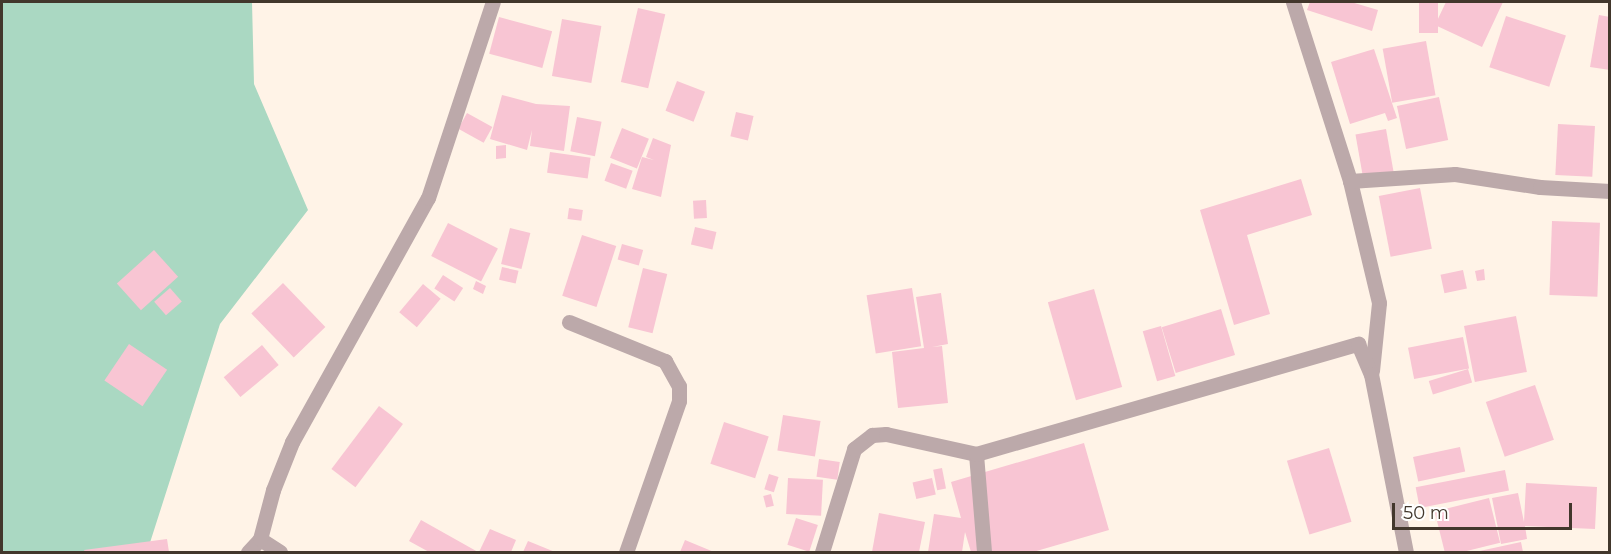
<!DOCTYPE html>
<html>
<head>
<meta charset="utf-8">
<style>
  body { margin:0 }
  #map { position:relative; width:1611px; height:554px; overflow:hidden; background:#fff3e7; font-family:Montserrat,sans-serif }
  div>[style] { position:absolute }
  .green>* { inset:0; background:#aad8c2 }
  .building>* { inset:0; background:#f8c5d3; transform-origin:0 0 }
  .minor>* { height:15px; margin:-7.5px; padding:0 7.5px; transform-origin:7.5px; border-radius:7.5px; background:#bca9aa }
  span { translate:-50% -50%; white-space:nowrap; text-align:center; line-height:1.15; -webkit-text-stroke:4.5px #fff; paint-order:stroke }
  .frame { position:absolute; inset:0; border:3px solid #42372c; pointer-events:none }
  .scale { position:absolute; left:1392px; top:503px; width:180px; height:27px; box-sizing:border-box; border:3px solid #42372c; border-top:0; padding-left:8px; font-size:18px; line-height:21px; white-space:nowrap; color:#42372c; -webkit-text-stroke:4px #fff; paint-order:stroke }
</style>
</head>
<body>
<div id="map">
  <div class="green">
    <div style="clip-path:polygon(2px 2px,252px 2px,254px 84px,308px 210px,220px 324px,147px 552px,2px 552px)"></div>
  </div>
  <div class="building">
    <div style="clip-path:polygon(1310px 2px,1351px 2px,1378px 10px,1372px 31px,1307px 10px)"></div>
    <div style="left:1419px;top:2px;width:19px;height:31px"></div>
    <div style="clip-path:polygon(1446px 2px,1503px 2px,1482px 47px,1435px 25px)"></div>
    <div style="left:638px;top:8px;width:28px;height:76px;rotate:13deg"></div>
    <div style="clip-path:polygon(1599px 15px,1610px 17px,1610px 70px,1590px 67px)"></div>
    <div style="left:1506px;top:16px;width:63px;height:54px;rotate:18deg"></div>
    <div style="left:499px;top:17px;width:55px;height:38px;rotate:15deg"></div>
    <div style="left:562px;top:19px;width:40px;height:58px;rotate:10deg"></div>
    <div style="left:1426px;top:41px;width:55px;height:44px;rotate:80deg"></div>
    <div style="clip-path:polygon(1374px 49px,1397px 118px,1388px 121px,1385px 113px,1350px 124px,1331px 62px)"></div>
    <div style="left:677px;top:81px;width:30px;height:32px;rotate:21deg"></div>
    <div style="clip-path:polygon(502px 95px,536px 104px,570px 106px,564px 151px,530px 146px,532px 130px,527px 150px,490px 139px)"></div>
    <div style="left:1439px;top:97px;width:44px;height:43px;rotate:78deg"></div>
    <div style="left:736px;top:112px;width:18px;height:25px;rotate:13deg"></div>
    <div style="left:467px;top:113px;width:29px;height:18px;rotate:29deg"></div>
    <div style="left:577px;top:117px;width:25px;height:35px;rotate:11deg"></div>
    <div style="left:1558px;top:124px;width:37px;height:51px;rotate:3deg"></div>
    <div style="left:622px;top:128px;width:29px;height:32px;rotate:22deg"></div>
    <div style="left:1386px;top:129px;width:47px;height:31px;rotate:80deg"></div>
    <div style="clip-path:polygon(653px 138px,671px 145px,661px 197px,632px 189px,642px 157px,654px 160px,646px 157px)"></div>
    <div style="clip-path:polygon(506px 145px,506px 158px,496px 159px,496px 146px)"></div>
    <div style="left:550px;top:152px;width:41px;height:21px;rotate:8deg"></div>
    <div style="left:611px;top:163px;width:23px;height:19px;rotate:20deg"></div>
    <div style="clip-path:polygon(1301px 179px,1312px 215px,1247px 235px,1270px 314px,1234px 325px,1200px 210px)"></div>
    <div style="left:1420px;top:188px;width:62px;height:42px;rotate:79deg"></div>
    <div style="left:706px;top:200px;width:18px;height:13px;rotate:87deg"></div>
    <div style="left:569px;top:208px;width:14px;height:11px;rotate:8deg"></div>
    <div style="left:1552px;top:221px;width:48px;height:74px;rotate:2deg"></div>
    <div style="left:448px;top:223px;width:56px;height:37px;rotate:27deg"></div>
    <div style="left:695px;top:227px;width:22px;height:18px;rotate:13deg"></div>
    <div style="left:510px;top:228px;width:21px;height:37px;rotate:14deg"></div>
    <div style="left:582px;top:235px;width:36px;height:64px;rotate:18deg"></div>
    <div style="left:622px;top:244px;width:22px;height:16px;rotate:16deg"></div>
    <div style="left:154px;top:250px;width:36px;height:50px;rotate:48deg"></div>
    <div style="left:502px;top:267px;width:17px;height:13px;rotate:13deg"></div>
    <div style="left:643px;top:268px;width:25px;height:61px;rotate:14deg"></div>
    <div style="clip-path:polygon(1484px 269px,1485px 280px,1477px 281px,1475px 271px)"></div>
    <div style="left:1463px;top:270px;width:19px;height:23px;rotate:78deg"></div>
    <div style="left:443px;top:275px;width:24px;height:16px;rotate:33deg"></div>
    <div style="clip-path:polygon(476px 281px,486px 286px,483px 294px,473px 289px)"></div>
    <div style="left:283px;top:283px;width:61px;height:44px;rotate:46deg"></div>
    <div style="left:423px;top:284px;width:23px;height:37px;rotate:40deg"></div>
    <div style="left:170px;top:288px;width:18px;height:21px;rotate:49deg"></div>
    <div style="left:912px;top:288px;width:59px;height:46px;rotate:81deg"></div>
    <div style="left:1094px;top:289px;width:102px;height:48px;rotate:74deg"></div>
    <div style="clip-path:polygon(941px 293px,948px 344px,932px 347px,942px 346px,948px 403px,898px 408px,892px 352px,924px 348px,916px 297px)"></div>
    <div style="left:1221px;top:309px;width:48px;height:62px;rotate:73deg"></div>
    <div style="left:1516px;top:316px;width:57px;height:53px;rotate:79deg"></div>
    <div style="left:1161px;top:326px;width:52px;height:19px;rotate:74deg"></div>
    <div style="left:1463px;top:337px;width:32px;height:56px;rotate:79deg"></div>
    <div style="left:129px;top:344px;width:46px;height:44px;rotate:34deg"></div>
    <div style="left:262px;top:345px;width:26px;height:50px;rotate:50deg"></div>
    <div style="left:1468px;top:369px;width:14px;height:41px;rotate:73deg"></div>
    <div style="left:1535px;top:385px;width:58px;height:52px;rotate:71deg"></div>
    <div style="left:379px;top:406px;width:30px;height:79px;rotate:37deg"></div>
    <div style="left:783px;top:415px;width:38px;height:36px;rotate:9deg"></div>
    <div style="left:724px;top:422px;width:47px;height:44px;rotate:18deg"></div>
    <div style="clip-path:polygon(1084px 443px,1109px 530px,1033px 552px,971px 552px,965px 532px,962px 552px,928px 552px,934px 514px,961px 518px,951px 482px)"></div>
    <div style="left:1460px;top:447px;width:25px;height:48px;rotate:78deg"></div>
    <div style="left:1329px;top:448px;width:77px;height:44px;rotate:73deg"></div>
    <div style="left:819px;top:459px;width:21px;height:18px;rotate:8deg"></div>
    <div style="left:942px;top:468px;width:21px;height:9px;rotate:79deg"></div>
    <div style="left:1505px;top:470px;width:21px;height:91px;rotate:79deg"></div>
    <div style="left:769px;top:474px;width:10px;height:16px;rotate:17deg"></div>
    <div style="left:788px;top:478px;width:35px;height:36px;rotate:3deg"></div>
    <div style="left:932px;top:478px;width:17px;height:20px;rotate:77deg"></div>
    <div style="clip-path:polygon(1526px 483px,1597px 487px,1595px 529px,1525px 526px,1527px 539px,1501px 544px,1492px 498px,1518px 493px,1524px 522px)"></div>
    <div style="left:771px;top:494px;width:12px;height:8px;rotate:76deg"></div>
    <div style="left:1489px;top:498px;width:46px;height:56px;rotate:76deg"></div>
    <div style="clip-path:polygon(879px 513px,925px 522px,919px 552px,872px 552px)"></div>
    <div style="left:796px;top:518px;width:23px;height:28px;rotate:18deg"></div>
    <div style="clip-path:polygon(421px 520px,478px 552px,429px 552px,409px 541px)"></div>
    <div style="clip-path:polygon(490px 529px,516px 540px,511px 552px,479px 552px)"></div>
    <div style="clip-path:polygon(167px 539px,169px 552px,85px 552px,84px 550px)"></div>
    <div style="clip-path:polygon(685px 540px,714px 552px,680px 552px)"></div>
    <div style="clip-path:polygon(528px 541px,555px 552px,523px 552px)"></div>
    <div style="clip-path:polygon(1521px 542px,1523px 552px,1475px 552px)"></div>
  </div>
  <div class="minor">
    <div style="left:1293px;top:2px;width:188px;rotate:72.3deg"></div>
    <div style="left:1350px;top:181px;width:125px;rotate:76.6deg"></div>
    <div style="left:1379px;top:303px;width:68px;rotate:95.9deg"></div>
    <div style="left:1350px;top:181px;width:105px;rotate:-3.8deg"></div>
    <div style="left:1455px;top:174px;width:86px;rotate:8.7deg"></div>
    <div style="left:1540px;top:187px;width:70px;rotate:3.3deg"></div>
    <div style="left:569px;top:322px;width:104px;rotate:22.1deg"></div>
    <div style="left:665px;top:361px;width:29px;rotate:61deg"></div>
    <div style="left:679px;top:386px;width:15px;rotate:90deg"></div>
    <div style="left:679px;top:401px;width:160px;rotate:109.3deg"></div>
    <div style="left:976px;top:454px;width:98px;rotate:85.3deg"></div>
    <div style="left:260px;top:539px;width:24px;rotate:33deg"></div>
    <div style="left:248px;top:552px;width:18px;rotate:-47deg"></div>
    <div style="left:260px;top:539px;width:51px;rotate:-75.1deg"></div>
    <div style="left:273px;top:490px;width:52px;rotate:-68.4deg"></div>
    <div style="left:292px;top:442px;width:279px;rotate:-60.9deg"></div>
    <div style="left:428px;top:198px;width:206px;rotate:-71.7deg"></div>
    <div style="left:822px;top:552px;width:108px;rotate:-72.7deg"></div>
    <div style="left:854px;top:449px;width:23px;rotate:-38deg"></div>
    <div style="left:872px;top:435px;width:14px;rotate:-4deg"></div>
    <div style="left:886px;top:434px;width:92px;rotate:12.5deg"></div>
    <div style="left:976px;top:454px;width:398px;rotate:-16.1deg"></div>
    <div style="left:1358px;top:344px;width:33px;rotate:67deg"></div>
    <div style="left:1371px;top:374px;width:181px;rotate:78.9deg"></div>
  </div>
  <div class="frame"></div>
  <div class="scale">50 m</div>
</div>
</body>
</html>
